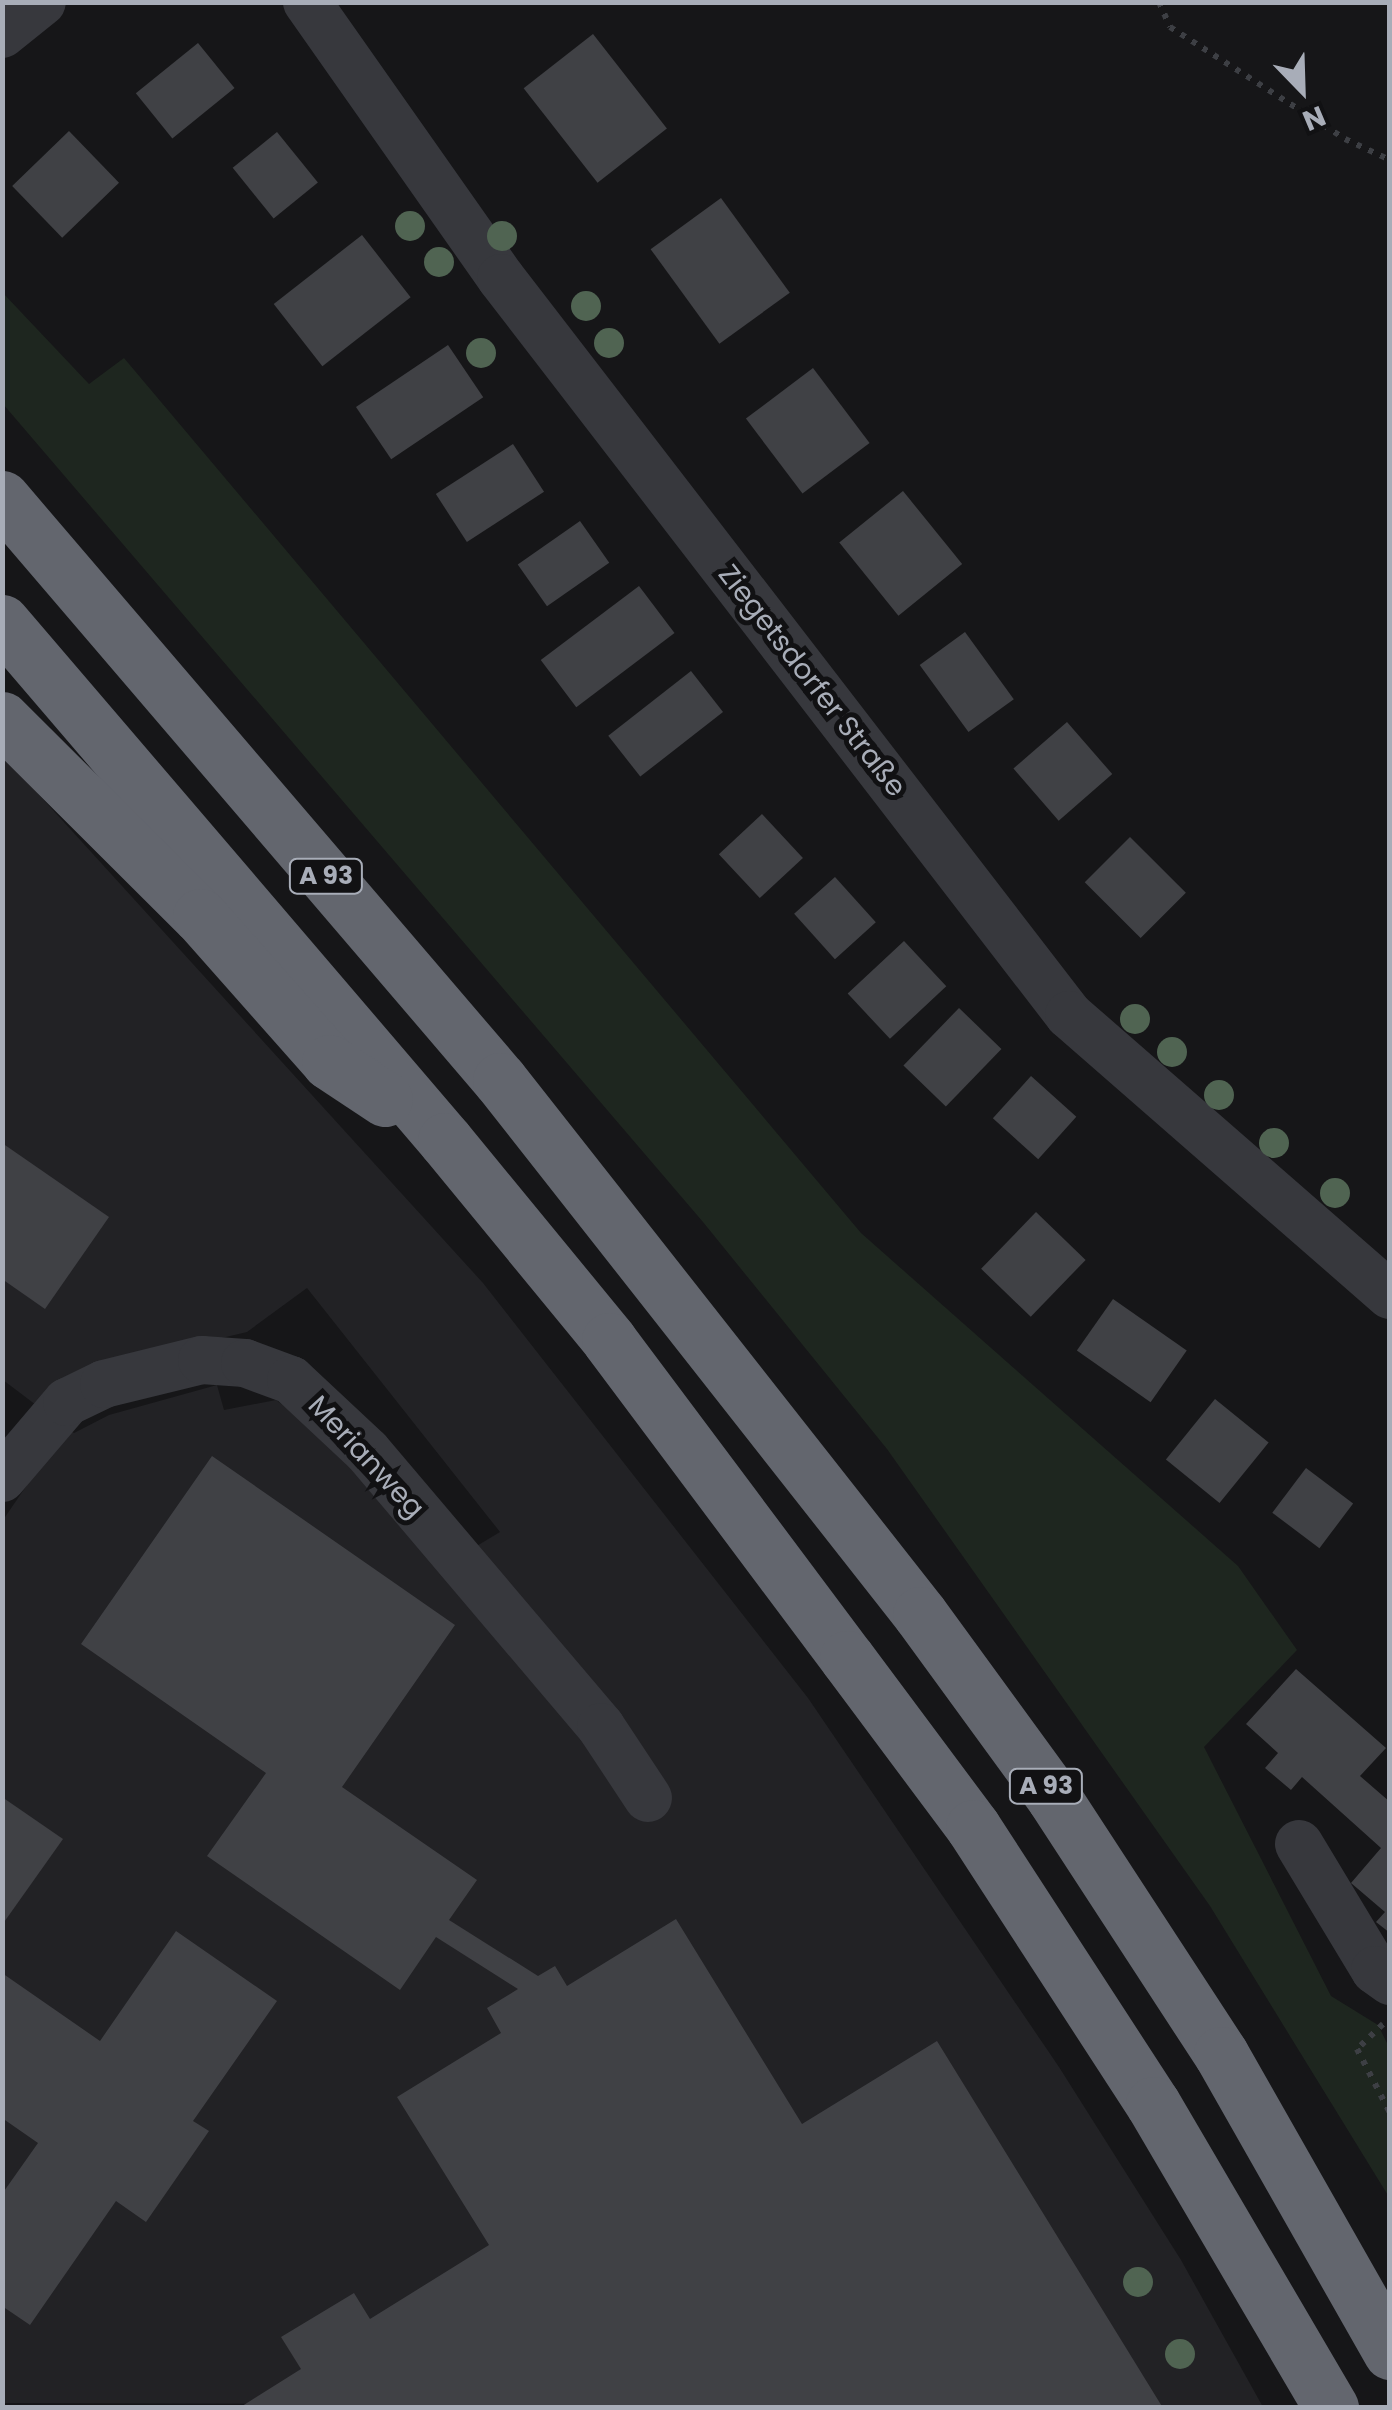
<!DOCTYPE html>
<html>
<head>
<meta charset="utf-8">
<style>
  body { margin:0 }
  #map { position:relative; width:1392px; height:2410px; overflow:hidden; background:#161618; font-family:Poppins,sans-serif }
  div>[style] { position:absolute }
  .built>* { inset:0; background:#222225 }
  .green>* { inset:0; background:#1e261f }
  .building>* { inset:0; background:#404145; transform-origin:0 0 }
  .path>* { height:6px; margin-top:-3px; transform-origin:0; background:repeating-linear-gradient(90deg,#3d3f44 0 5px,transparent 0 13px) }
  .minor>* { height:48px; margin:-24px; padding:0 24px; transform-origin:24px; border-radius:24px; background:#37383d }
  .highway>* { height:55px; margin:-27.5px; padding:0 27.5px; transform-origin:27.5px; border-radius:27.5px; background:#63666e }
  .trees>* { width:30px; height:30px; margin:-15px; border-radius:50%; background:#506452 }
  span { translate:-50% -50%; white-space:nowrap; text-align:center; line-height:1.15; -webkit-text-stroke:10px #111113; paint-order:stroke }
  .shield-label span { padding:2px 8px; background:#111113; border:2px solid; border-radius:8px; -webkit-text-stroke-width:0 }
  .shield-label { font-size:25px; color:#a8adb8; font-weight:700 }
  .street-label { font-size:28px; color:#a8adb8 }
  .frame { position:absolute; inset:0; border:5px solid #a8adb8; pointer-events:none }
  .north { position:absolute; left:1252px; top:40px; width:100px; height:100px; -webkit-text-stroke:8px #111113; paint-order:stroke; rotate:157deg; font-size:28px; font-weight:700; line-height:40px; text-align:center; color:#a8adb8 }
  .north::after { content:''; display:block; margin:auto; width:35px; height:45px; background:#a8adb8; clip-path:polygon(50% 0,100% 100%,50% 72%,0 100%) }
</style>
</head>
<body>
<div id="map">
  <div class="built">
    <div style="clip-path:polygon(2px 754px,483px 1283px,808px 1698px,1059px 2067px,1181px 2260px,1263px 2407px,3px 2403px,3px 1520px,66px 1428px,74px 1433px,109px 1415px,217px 1385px,224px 1410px,276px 1400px,475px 1547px,500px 1532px,307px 1288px,247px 1332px,112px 1364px,40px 1408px,3px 1380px)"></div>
  </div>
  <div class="green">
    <div style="clip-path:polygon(2px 292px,89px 384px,124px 358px,861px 1233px,1238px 1566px,1297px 1650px,1204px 1747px,1331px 1996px,1378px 2025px,1389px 2047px,1389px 2197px,1210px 1906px,887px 1449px,703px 1222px,3px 404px)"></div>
  </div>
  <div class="building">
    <div style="left:593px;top:34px;width:120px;height:88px;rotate:52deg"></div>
    <div style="left:198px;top:43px;width:58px;height:80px;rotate:51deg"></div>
    <div style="left:69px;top:131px;width:72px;height:79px;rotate:46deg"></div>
    <div style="left:277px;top:132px;width:65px;height:57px;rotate:51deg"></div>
    <div style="left:721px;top:198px;width:117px;height:87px;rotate:54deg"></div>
    <div style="left:362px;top:235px;width:79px;height:112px;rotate:52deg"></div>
    <div style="left:448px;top:345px;width:63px;height:111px;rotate:56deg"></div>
    <div style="left:813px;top:368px;width:94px;height:84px;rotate:53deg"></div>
    <div style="left:513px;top:444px;width:57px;height:92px;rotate:57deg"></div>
    <div style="left:903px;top:491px;width:94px;height:82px;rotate:51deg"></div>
    <div style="left:580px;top:521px;width:51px;height:76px;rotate:55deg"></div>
    <div style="left:639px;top:586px;width:59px;height:123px;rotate:53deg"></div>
    <div style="left:965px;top:632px;width:83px;height:56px;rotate:54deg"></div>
    <div style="left:691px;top:671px;width:52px;height:105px;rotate:52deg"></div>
    <div style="left:1067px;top:722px;width:69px;height:71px;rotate:49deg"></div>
    <div style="left:762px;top:814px;width:60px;height:59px;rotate:47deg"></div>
    <div style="left:1130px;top:837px;width:79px;height:64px;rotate:45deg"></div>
    <div style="left:835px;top:877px;width:61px;height:55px;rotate:48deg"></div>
    <div style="left:904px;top:941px;width:62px;height:77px;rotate:47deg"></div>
    <div style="left:959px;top:1008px;width:59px;height:80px;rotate:44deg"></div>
    <div style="left:1031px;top:1076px;width:61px;height:57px;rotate:42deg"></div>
    <div style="clip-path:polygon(2px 1143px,109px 1217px,45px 1309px,2px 1279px)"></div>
    <div style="left:1036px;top:1212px;width:69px;height:79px;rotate:44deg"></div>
    <div style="left:1113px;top:1299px;width:90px;height:63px;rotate:35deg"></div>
    <div style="left:1215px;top:1399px;width:69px;height:78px;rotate:39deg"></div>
    <div style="clip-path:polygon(212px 1456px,455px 1625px,342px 1787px,477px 1880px,449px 1920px,538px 1976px,555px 1966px,567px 1986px,676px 1919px,802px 2124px,937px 2041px,1163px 2408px,239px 2408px,301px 2369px,281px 2337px,354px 2293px,370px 2319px,489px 2245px,397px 2097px,501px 2033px,487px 2008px,518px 1989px,436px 1937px,400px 1990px,207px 1856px,266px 1773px,81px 1644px)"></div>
    <div style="left:1306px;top:1468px;width:59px;height:56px;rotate:37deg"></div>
    <div style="clip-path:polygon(1296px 1669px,1386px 1748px,1360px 1776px,1390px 1802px,1390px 1933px,1376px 1922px,1385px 1912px,1351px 1883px,1381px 1848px,1302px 1777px,1291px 1790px,1265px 1768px,1278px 1753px,1246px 1724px)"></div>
    <div style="clip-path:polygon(2px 1797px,63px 1839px,2px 1925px)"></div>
    <div style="clip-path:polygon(176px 1931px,277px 2001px,193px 2121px,209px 2131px,146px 2222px,116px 2201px,30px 2325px,2px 2306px,2px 2194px,38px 2143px,2px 2118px,2px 1973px,100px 2041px)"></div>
  </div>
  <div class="path">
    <div style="left:1159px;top:2px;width:27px;rotate:66deg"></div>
    <div style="left:1170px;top:27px;width:208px;rotate:32.6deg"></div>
    <div style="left:1345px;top:139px;width:50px;rotate:25deg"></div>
    <div style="left:1383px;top:2024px;width:36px;rotate:136deg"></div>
    <div style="left:1357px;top:2049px;width:72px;rotate:62.7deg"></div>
  </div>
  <div class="minor">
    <div style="left:307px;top:2px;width:337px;rotate:54.9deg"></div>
    <div style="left:501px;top:278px;width:930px;rotate:52.38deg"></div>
    <div style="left:1069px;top:1015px;width:426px;rotate:41.1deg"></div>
    <div style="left:2px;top:34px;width:51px;rotate:-38.7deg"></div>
    <div style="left:2px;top:1478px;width:100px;rotate:-49.5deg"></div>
    <div style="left:67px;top:1402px;width:41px;rotate:-25.9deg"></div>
    <div style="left:104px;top:1384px;width:101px;rotate:-13.8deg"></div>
    <div style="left:202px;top:1360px;width:43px;rotate:4deg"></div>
    <div style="left:245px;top:1363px;width:49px;rotate:20.3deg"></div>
    <div style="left:291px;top:1380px;width:104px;rotate:43.1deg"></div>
    <div style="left:367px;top:1451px;width:362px;rotate:49.7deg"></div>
    <div style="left:601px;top:1727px;width:85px;rotate:56.5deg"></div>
    <div style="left:1299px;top:1844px;width:147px;rotate:58.9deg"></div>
    <div style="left:1375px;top:1970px;width:19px;rotate:36deg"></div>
  </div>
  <div class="highway">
    <div style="left:2px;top:498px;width:766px;rotate:49.45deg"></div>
    <div style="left:500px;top:1080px;width:679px;rotate:51.81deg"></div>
    <div style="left:920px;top:1614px;width:228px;rotate:53.9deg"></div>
    <div style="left:1054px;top:1798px;width:306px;rotate:56.9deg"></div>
    <div style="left:1221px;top:2054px;width:343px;rotate:60.4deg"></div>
    <div style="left:2px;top:622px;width:682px;rotate:49.46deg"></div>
    <div style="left:445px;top:1140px;width:259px;rotate:50.6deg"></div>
    <div style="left:609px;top:1340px;width:397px;rotate:53.2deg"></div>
    <div style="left:847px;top:1658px;width:211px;rotate:53.3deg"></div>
    <div style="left:973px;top:1827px;width:330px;rotate:57deg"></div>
    <div style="left:1153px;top:2104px;width:352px;rotate:59.6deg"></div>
    <div style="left:2px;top:719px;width:279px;rotate:44.9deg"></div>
    <div style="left:200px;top:916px;width:195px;rotate:48.5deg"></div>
    <div style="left:329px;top:1062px;width:67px;rotate:33.5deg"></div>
  </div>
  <div class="trees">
    <div style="left:410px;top:226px"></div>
    <div style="left:502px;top:236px"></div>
    <div style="left:439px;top:262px"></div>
    <div style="left:586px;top:306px"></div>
    <div style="left:609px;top:343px"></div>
    <div style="left:481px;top:353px"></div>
    <div style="left:1135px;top:1019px"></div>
    <div style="left:1172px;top:1052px"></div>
    <div style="left:1219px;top:1095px"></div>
    <div style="left:1274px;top:1143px"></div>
    <div style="left:1335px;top:1193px"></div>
    <div style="left:1138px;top:2282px"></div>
    <div style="left:1180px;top:2354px"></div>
  </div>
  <div class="shield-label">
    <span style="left:326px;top:876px">A 93</span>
    <span style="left:1046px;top:1786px">A 93</span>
  </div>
  <div class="street-label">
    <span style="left:812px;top:681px;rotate:52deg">Ziegetsdorfer Straße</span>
    <span style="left:366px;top:1457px;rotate:47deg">Merianweg</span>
  </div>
  <div class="frame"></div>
  <div class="north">N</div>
</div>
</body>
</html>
